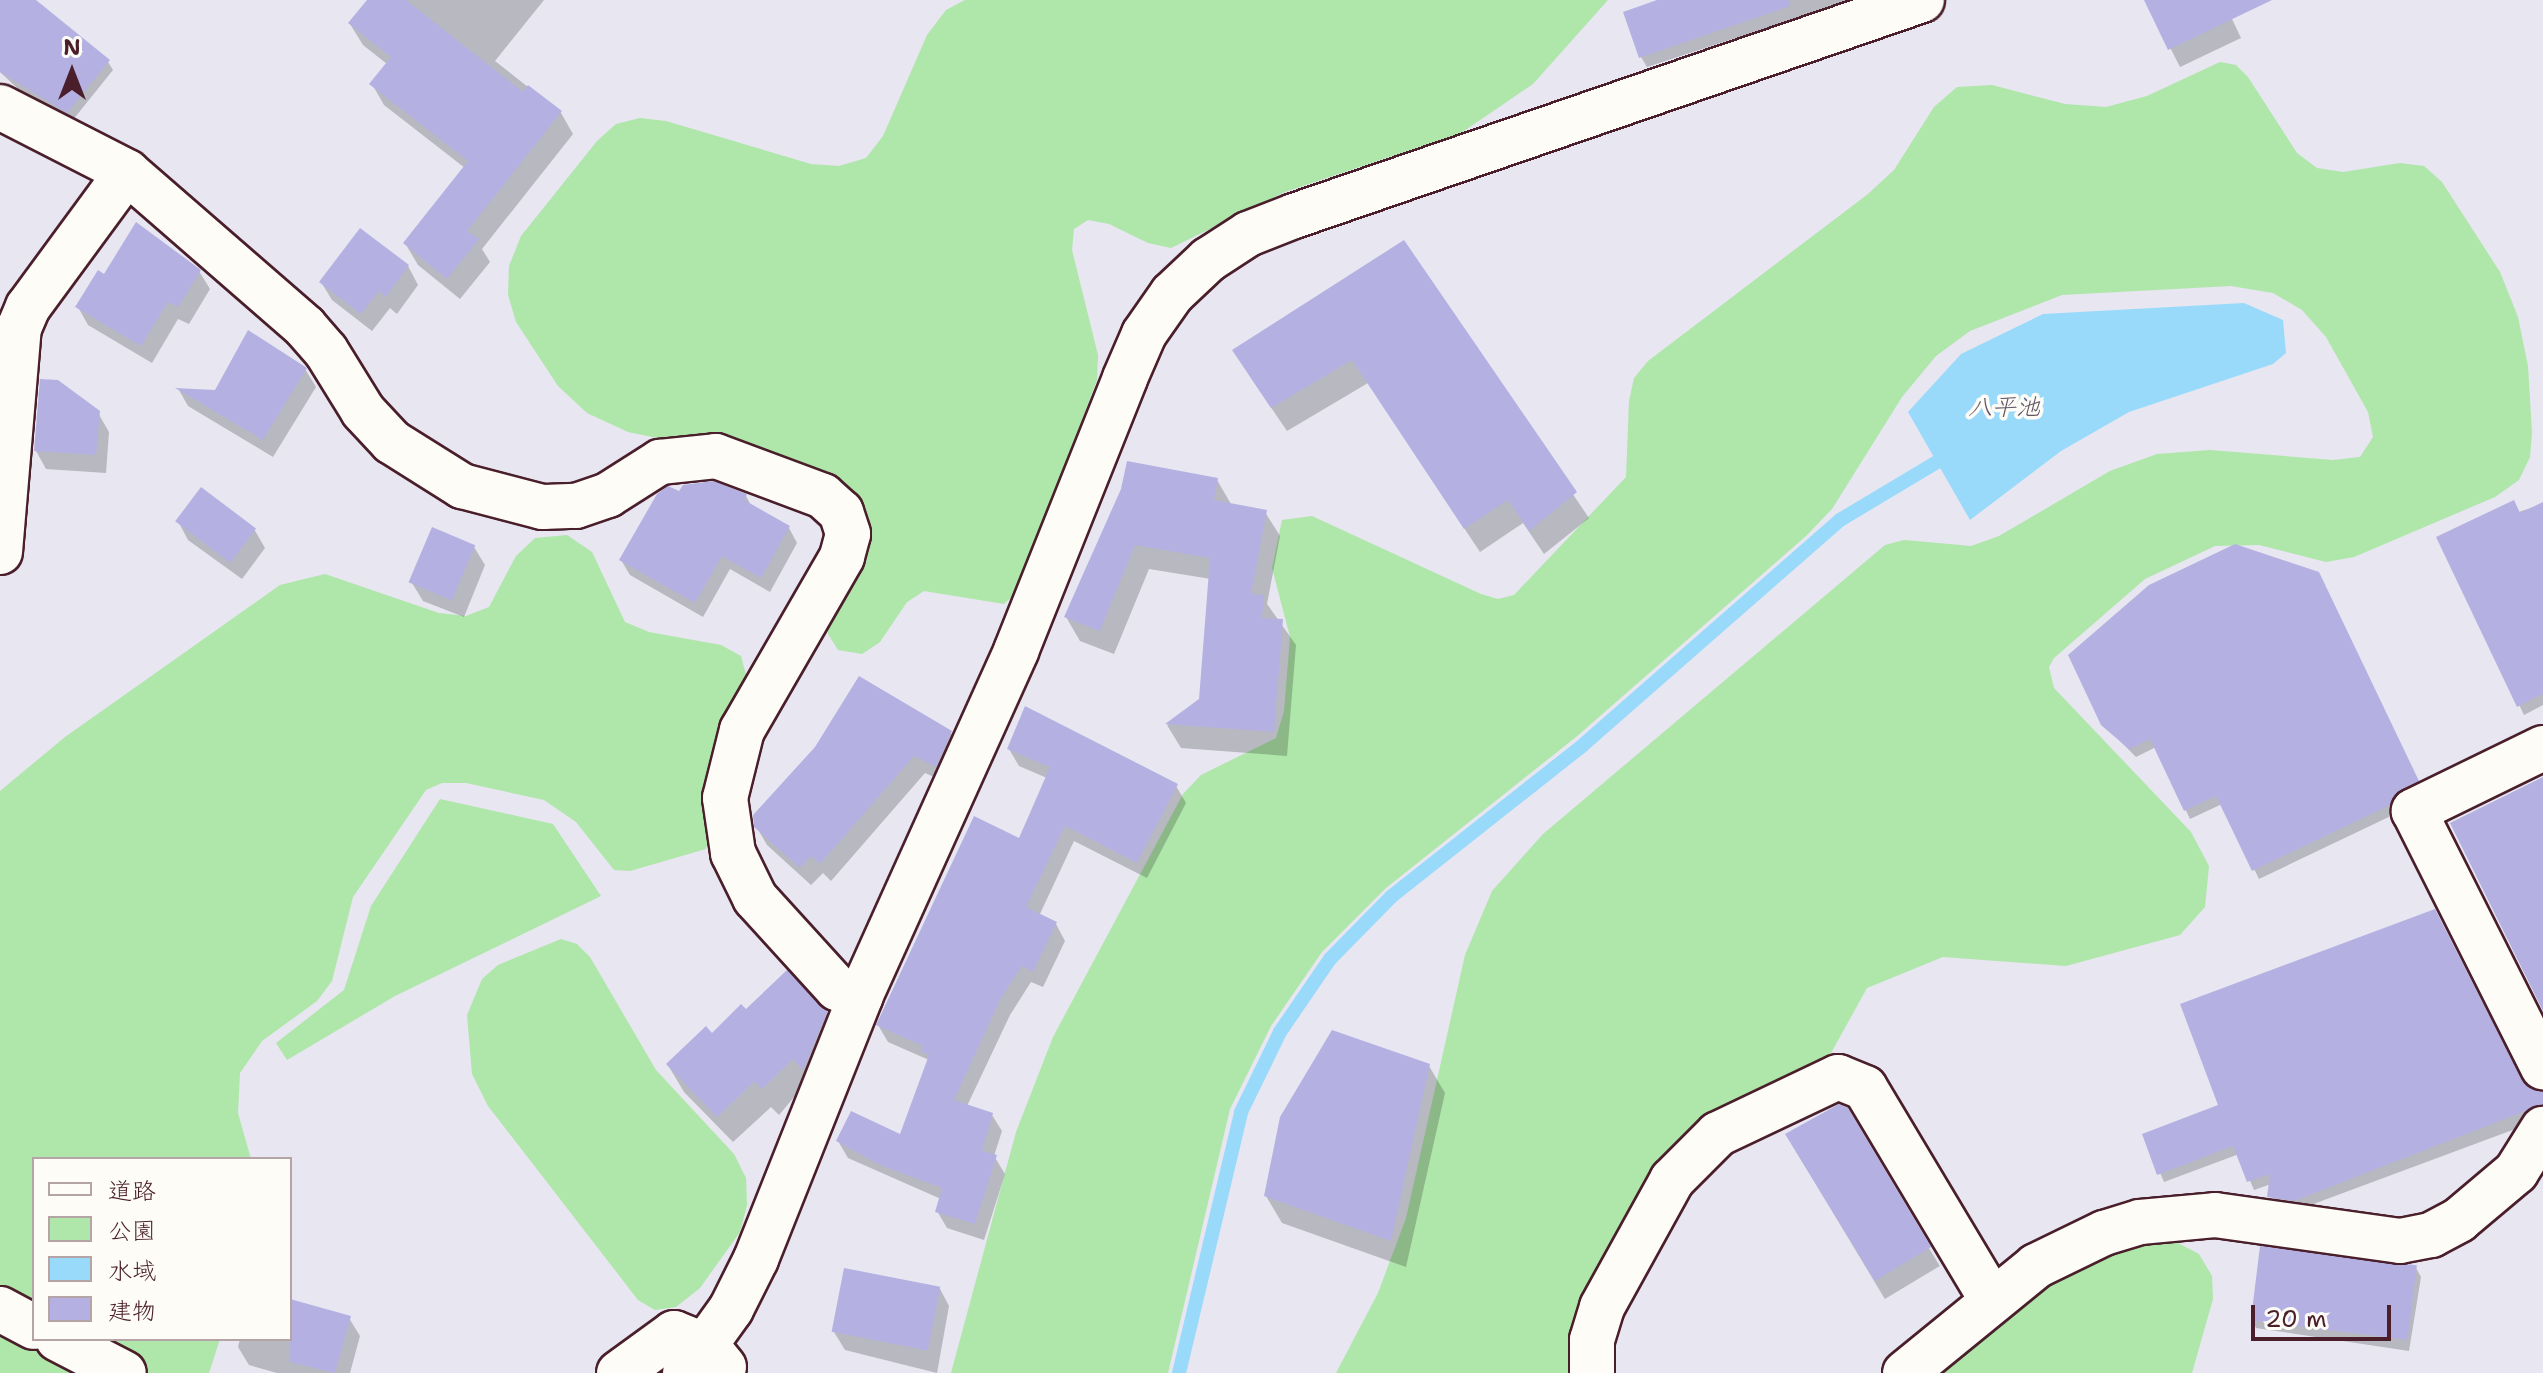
<!DOCTYPE html>
<html>
<head>
<meta charset="utf-8">
<style>
  body { margin:0 }
  #map { position:relative; width:2543px; height:1373px; overflow:hidden; background:#e7e6f1; font-family:"Shantell Sans","Klee One",sans-serif }
  div>[style] { position:absolute }
  .green>* { inset:0; background:#afe6a9 }
  .water>* { inset:0; background:#99dafb }
  .shadow>* { inset:0; background:#0003; transform-origin:0 0 }
  .stream>* { height:14px; margin:-7px; padding:0 7px; transform-origin:7px; border-radius:7px; background:#99dafb }
  .building>* { inset:0; background:#b4b1e2; transform-origin:0 0 }
  .roads { filter:drop-shadow(2px 0 #4a1f2b) drop-shadow(-2px 0 #4a1f2b) drop-shadow(0 2px #4a1f2b) drop-shadow(0 -2px #4a1f2b) }
  .minor>* { height:44px; margin:-22px; padding:0 22px; transform-origin:22px; border-radius:22px; background:#fdfcf7 }
  span { translate:-50% -50%; white-space:nowrap; text-align:center; line-height:1.15; -webkit-text-stroke:7px #fdfcf7; paint-order:stroke }
  .water-label { font-size:24px; color:#625769; font-style:italic }
  .legend { position:absolute; left:32px; top:1157px; width:260px; height:184px; box-sizing:border-box; background:#fdfcf7; border:2px solid #b5a4a5; margin:0; padding:10px 14px; list-style:none; font-size:24px; color:#4a1f2b }
  .legend li { display:flex; align-items:center; gap:16px; height:40px }
  .legend b { width:40px; border:2px solid #b5a4a5 }
  .north { position:absolute; left:32px; top:32px; width:80px; height:80px; -webkit-text-stroke:6px #fdfcf7; paint-order:stroke; rotate:0deg; font-size:22px; font-weight:700; line-height:32px; text-align:center; color:#4a1f2b }
  .north::after { content:''; display:block; margin:auto; width:28px; height:36px; background:#4a1f2b; clip-path:polygon(50% 0,100% 100%,50% 72%,0 100%) }
  .scale { position:absolute; left:2251px; top:1305px; width:140px; height:36px; box-sizing:border-box; border:4px solid #4a1f2b; border-top:0; padding-left:10px; font-size:24px; line-height:28px; white-space:nowrap; color:#4a1f2b; -webkit-text-stroke:6px #fdfcf7; paint-order:stroke }
</style>
</head>
<body>
<div id="map">
  <div class="green">
    <div style="clip-path:polygon(965px 0,1608px 0,1533px 84px,1461px 133px,1285px 192px,1171px 248px,1148px 243px,1109px 224px,1088px 220px,1074px 229px,1072px 250px,1098px 355px,1097px 380px,1016px 593px,1004px 604px,924px 591px,907px 602px,880px 642px,862px 654px,838px 650px,828px 634px,829px 614px,866px 533px,677px 442px,628px 432px,587px 413px,558px 386px,516px 322px,508px 295px,509px 266px,521px 236px,597px 141px,616px 124px,640px 118px,666px 121px,811px 164px,839px 166px,866px 158px,883px 136px,927px 35px,946px 10px)"></div>
    <div style="clip-path:polygon(2220px 62px,2236px 65px,2248px 77px,2297px 153px,2317px 168px,2343px 172px,2400px 163px,2424px 166px,2442px 182px,2500px 272px,2518px 317px,2528px 366px,2532px 433px,2530px 457px,2519px 480px,2495px 497px,2354px 557px,2326px 562px,2259px 545px,2215px 546px,2145px 579px,2054px 658px,2049px 667px,2054px 688px,2191px 832px,2209px 866px,2205px 907px,2180px 935px,2066px 966px,1943px 957px,1867px 988px,1831px 1053px,1738px 1104px,1574px 1373px,1336px 1373px,1378px 1293px,1406px 1218px,1465px 955px,1492px 891px,1543px 834px,1885px 545px,1904px 540px,1971px 546px,1999px 536px,2110px 471px,2157px 454px,2210px 450px,2333px 460px,2360px 457px,2373px 437px,2368px 412px,2326px 337px,2302px 310px,2273px 293px,2231px 286px,2062px 295px,1970px 331px,1936px 356px,1902px 397px,1832px 509px,1806px 536px,1576px 737px,1386px 888px,1322px 952px,1271px 1026px,1230px 1109px,1168px 1373px,951px 1373px,1016px 1132px,1053px 1037px,1183px 794px,1201px 775px,1276px 738px,1284px 711px,1290px 637px,1272px 568px,1282px 520px,1312px 516px,1481px 594px,1498px 599px,1514px 595px,1626px 477px,1629px 401px,1634px 378px,1648px 361px,1868px 194px,1894px 170px,1934px 107px,1957px 87px,1992px 85px,2065px 104px,2106px 107px,2147px 96px)"></div>
    <div style="clip-path:polygon(567px 535px,592px 552px,625px 622px,649px 632px,721px 645px,741px 656px,746px 675px,706px 849px,630px 871px,614px 870px,576px 822px,544px 800px,466px 783px,442px 783px,426px 790px,353px 897px,332px 981px,317px 1001px,262px 1041px,240px 1073px,238px 1113px,251px 1159px,34px 1159px,34px 1315px,0 1298px,0 791px,65px 737px,280px 585px,325px 574px,439px 613px,466px 616px,489px 607px,516px 556px,535px 538px)"></div>
    <div style="clip-path:polygon(440px 799px,553px 824px,601px 896px,395px 996px,287px 1060px,276px 1043px,344px 990px,371px 906px)"></div>
    <div style="clip-path:polygon(561px 939px,577px 944px,590px 957px,656px 1070px,734px 1154px,746px 1178px,747px 1205px,740px 1232px,700px 1288px,676px 1307px,655px 1310px,638px 1300px,488px 1106px,472px 1074px,467px 1015px,482px 979px,498px 965px)"></div>
    <div style="clip-path:polygon(2144px 1239px,2176px 1242px,2199px 1254px,2212px 1276px,2213px 1299px,2192px 1373px,1932px 1373px,2045px 1280px)"></div>
    <div style="clip-path:polygon(0 1321px,100px 1373px,0 1373px)"></div>
    <div style="clip-path:polygon(80px 1339px,220px 1339px,209px 1373px,147px 1373px)"></div>
  </div>
  <div class="water">
    <div style="clip-path:polygon(2244px 303px,2283px 320px,2286px 353px,2273px 364px,2129px 412px,2061px 451px,1970px 520px,1908px 412px,1961px 354px,2043px 314px)"></div>
  </div>
  <div class="shadow">
    <div style="clip-path:polygon(3px 0,33px 0,108px 62px,113px 70px,72px 121px,29px 99px,0 72px)"></div>
    <div style="clip-path:polygon(369px 0,544px 0,495px 61px,561px 113px,573px 134px,482px 249px,490px 262px,460px 299px,418px 265px,405px 243px,465px 168px,384px 105px,372px 84px,387px 64px,363px 45px,350px 24px)"></div>
    <div style="clip-path:polygon(1664px 0,1852px 0,1647px 67px,1641px 57px)"></div>
    <div style="clip-path:polygon(2146px 0,2223px 0,2241px 38px,2180px 67px)"></div>
    <div style="clip-path:polygon(1403px 243px,1589px 518px,1544px 554px,1523px 523px,1480px 552px,1368px 383px,1287px 431px,1249px 375px)"></div>
    <div style="clip-path:polygon(408px 266px,418px 285px,397px 314px,390px 308px,372px 331px,332px 300px,321px 282px)"></div>
    <div style="clip-path:polygon(199px 271px,210px 289px,189px 324px,178px 319px,152px 363px,88px 325px,78px 307px,105px 277px)"></div>
    <div style="clip-path:polygon(305px 369px,316px 387px,273px 457px,188px 406px,179px 390px,216px 392px)"></div>
    <div style="clip-path:polygon(98px 413px,109px 432px,106px 473px,46px 469px,36px 451px)"></div>
    <div style="clip-path:polygon(1217px 480px,1231px 504px,1265px 512px,1280px 536px,1267px 604px,1296px 645px,1287px 756px,1181px 748px,1167px 725px,1201px 700px,1211px 579px,1149px 569px,1114px 654px,1080px 641px,1066px 617px,1123px 489px)"></div>
    <div style="clip-path:polygon(713px 484px,746px 496px,752px 507px,789px 528px,797px 543px,770px 592px,730px 569px,703px 617px,630px 575px,621px 560px,680px 493px)"></div>
    <div style="clip-path:polygon(2543px 504px,2543px 705px,2524px 715px,2439px 538px)"></div>
    <div style="clip-path:polygon(178px 521px,254px 529px,265px 548px,242px 579px,188px 540px)"></div>
    <div style="clip-path:polygon(474px 547px,485px 565px,464px 617px,423px 601px,412px 583px)"></div>
    <div style="clip-path:polygon(2323px 583px,2422px 790px,2395px 814px,2259px 879px,2222px 804px,2190px 819px,2156px 747px,2136px 757px,2103px 724px)"></div>
    <div style="clip-path:polygon(951px 733px,962px 751px,947px 783px,925px 773px,831px 881px,823px 873px,811px 885px,767px 845px,756px 826px)"></div>
    <div style="clip-path:polygon(1009px 749px,1176px 786px,1186px 803px,1147px 878px,1074px 841px,1039px 916px,1056px 924px,1065px 941px,1043px 987px,1031px 982px,1010px 1015px,967px 1106px,992px 1115px,1002px 1131px,994px 1156px,1005px 1174px,984px 1240px,947px 1228px,937px 1211px,941px 1199px,848px 1158px,838px 1141px,901px 1137px,929px 1060px,888px 1042px,878px 1025px,1020px 840px,1047px 778px,1019px 766px)"></div>
    <div style="clip-path:polygon(746px 1012px,826px 1012px,842px 1040px,779px 1115px,771px 1107px,733px 1142px,684px 1092px,668px 1065px)"></div>
    <div style="clip-path:polygon(1429px 1066px,1445px 1093px,1406px 1267px,1282px 1223px,1266px 1196px)"></div>
    <div style="clip-path:polygon(2521px 1081px,2543px 1094px,2543px 1114px,2526px 1125px,2300px 1209px,2274px 1205px,2271px 1184px,2254px 1190px,2239px 1154px,2164px 1182px,2144px 1135px)"></div>
    <div style="left:1846px;top:1110px;width:182px;height:64px;rotate:59deg"></div>
    <div style="clip-path:polygon(2416px 1268px,2421px 1277px,2409px 1351px,2256px 1328px,2251px 1319px)"></div>
    <div style="clip-path:polygon(939px 1287px,949px 1306px,937px 1373px,845px 1350px,834px 1332px)"></div>
    <div style="clip-path:polygon(290px 1301px,349px 1318px,360px 1336px,350px 1373px,277px 1373px,249px 1365px,238px 1347px,240px 1339px,290px 1339px)"></div>
  </div>
  <div class="stream">
    <div style="left:1179px;top:1373px;width:268px;rotate:-76.6deg"></div>
    <div style="left:1241px;top:1112px;width:89px;rotate:-64deg"></div>
    <div style="left:1280px;top:1032px;width:88px;rotate:-55.6deg"></div>
    <div style="left:1330px;top:959px;width:88px;rotate:-45.5deg"></div>
    <div style="left:1392px;top:896px;width:243px;rotate:-38.3deg"></div>
    <div style="left:1583px;top:745px;width:342px;rotate:-41.2deg"></div>
    <div style="left:1840px;top:520px;width:113px;rotate:-30.9deg"></div>
  </div>
  <div class="building">
    <div style="clip-path:polygon(0 0,36px 0,110px 60px,67px 113px,0 72px)"></div>
    <div style="clip-path:polygon(367px 0,406px 0,523px 92px,528px 85px,562px 111px,467px 231px,479px 239px,447px 279px,403px 243px,468px 161px,369px 84px,391px 57px,348px 23px)"></div>
    <div style="clip-path:polygon(1657px 0,1789px 0,1790px 6px,1639px 58px,1623px 12px)"></div>
    <div style="clip-path:polygon(2144px 0,2272px 0,2168px 50px)"></div>
    <div style="clip-path:polygon(136px 222px,201px 270px,178px 307px,168px 302px,141px 346px,75px 307px,98px 270px,104px 274px)"></div>
    <div style="clip-path:polygon(360px 228px,409px 265px,386px 297px,379px 291px,361px 314px,319px 282px)"></div>
    <div style="clip-path:polygon(1404px 240px,1577px 492px,1529px 531px,1508px 500px,1464px 529px,1352px 360px,1271px 408px,1232px 350px)"></div>
    <div style="clip-path:polygon(248px 330px,307px 368px,263px 440px,175px 388px,215px 390px)"></div>
    <div style="clip-path:polygon(40px 379px,58px 380px,100px 411px,96px 455px,34px 451px)"></div>
    <div style="clip-path:polygon(1127px 461px,1218px 478px,1214px 500px,1267px 510px,1251px 594px,1264px 595px,1262px 618px,1283px 619px,1274px 732px,1165px 724px,1199px 699px,1210px 558px,1135px 545px,1100px 631px,1064px 617px,1121px 489px)"></div>
    <div style="clip-path:polygon(713px 481px,747px 494px,744px 500px,790px 526px,761px 578px,722px 556px,695px 603px,619px 560px,657px 494px,668px 486px,679px 491px,683px 485px)"></div>
    <div style="left:201px;top:487px;width:69px;height:43px;rotate:37deg"></div>
    <div style="clip-path:polygon(2514px 500px,2520px 513px,2543px 502px,2543px 694px,2517px 707px,2436px 537px)"></div>
    <div style="left:432px;top:527px;width:47px;height:60px;rotate:23deg"></div>
    <div style="clip-path:polygon(2235px 544px,2319px 572px,2419px 781px,2402px 789px,2390px 805px,2252px 871px,2216px 796px,2184px 811px,2150px 739px,2129px 749px,2101px 725px,2068px 655px,2149px 585px)"></div>
    <div style="clip-path:polygon(859px 676px,952px 731px,936px 767px,914px 756px,820px 864px,811px 856px,800px 868px,754px 827px,753px 815px,815px 747px)"></div>
    <div style="clip-path:polygon(1025px 706px,1178px 784px,1137px 863px,1065px 826px,1026px 907px,1057px 922px,1033px 972px,1022px 966px,1001px 998px,954px 1100px,993px 1113px,982px 1151px,997px 1155px,975px 1224px,935px 1212px,942px 1188px,880px 1165px,836px 1141px,851px 1111px,900px 1134px,929px 1055px,920px 1051px,923px 1046px,876px 1025px,974px 816px,1019px 838px,1050px 767px,1007px 749px)"></div>
    <div style="clip-path:polygon(2543px 777px,2543px 1011px,2450px 823px)"></div>
    <div style="clip-path:polygon(2435px 909px,2521px 1078px,2543px 1092px,2543px 1104px,2294px 1201px,2267px 1197px,2270px 1174px,2247px 1182px,2233px 1146px,2157px 1175px,2142px 1134px,2218px 1105px,2180px 1004px)"></div>
    <div style="clip-path:polygon(787px 970px,828px 1011px,803px 1070px,793px 1059px,762px 1089px,755px 1081px,717px 1117px,666px 1064px,706px 1026px,712px 1033px,741px 1004px,746px 1009px)"></div>
    <div style="clip-path:polygon(1332px 1030px,1430px 1064px,1391px 1241px,1264px 1196px,1280px 1117px)"></div>
    <div style="clip-path:polygon(1839px 1104px,1848px 1108px,1931px 1247px,1875px 1281px,1785px 1134px)"></div>
    <div style="left:2260px;top:1246px;width:158px;height:75px;rotate:7deg"></div>
    <div style="left:844px;top:1268px;width:98px;height:65px;rotate:11deg"></div>
    <div style="clip-path:polygon(290px 1299px,351px 1316px,335px 1373px,290px 1362px)"></div>
  </div>
  <div class="roads">
    <div class="minor">
      <div style="left:0;top:107px;width:143px;rotate:27.1deg"></div>
      <div style="left:127px;top:172px;width:236px;rotate:41deg"></div>
      <div style="left:305px;top:327px;width:32px;rotate:49deg"></div>
      <div style="left:326px;top:351px;width:70px;rotate:58.3deg"></div>
      <div style="left:363px;top:411px;width:42px;rotate:46.9deg"></div>
      <div style="left:392px;top:442px;width:83px;rotate:32.2deg"></div>
      <div style="left:462px;top:486px;width:83px;rotate:14.7deg"></div>
      <div style="left:542px;top:507px;width:34px;rotate:-2deg"></div>
      <div style="left:576px;top:506px;width:34px;rotate:-19deg"></div>
      <div style="left:608px;top:495px;width:62px;rotate:-32.4deg"></div>
      <div style="left:660px;top:462px;width:56px;rotate:-6.1deg"></div>
      <div style="left:716px;top:456px;width:114px;rotate:20.5deg"></div>
      <div style="left:823px;top:496px;width:24px;rotate:42deg"></div>
      <div style="left:841px;top:512px;width:23px;rotate:72deg"></div>
      <div style="left:848px;top:534px;width:24px;rotate:105deg"></div>
      <div style="left:842px;top:557px;width:200px;rotate:120deg"></div>
      <div style="left:742px;top:730px;width:70px;rotate:104deg"></div>
      <div style="left:725px;top:798px;width:56px;rotate:81.7deg"></div>
      <div style="left:733px;top:853px;width:50px;rotate:63.9deg"></div>
      <div style="left:755px;top:898px;width:122px;rotate:47.7deg"></div>
      <div style="left:837px;top:988px;width:25px;rotate:21deg"></div>
      <div style="left:0;top:552px;width:225px;rotate:-85.2deg"></div>
      <div style="left:19px;top:328px;width:23px;rotate:-67deg"></div>
      <div style="left:28px;top:307px;width:167px;rotate:-53.7deg"></div>
      <div style="left:2543px;top:748px;width:144px;rotate:154deg"></div>
      <div style="left:2414px;top:811px;width:287px;rotate:63.3deg"></div>
      <div style="left:0;top:1309px;width:38px;rotate:28deg"></div>
      <div style="left:58px;top:1339px;width:74px;rotate:27.3deg"></div>
      <div style="left:619px;top:1373px;width:68px;rotate:-36deg"></div>
      <div style="left:674px;top:1333px;width:35px;rotate:22deg"></div>
      <div style="left:707px;top:1346px;width:27px;rotate:51deg"></div>
      <div style="left:685px;top:1373px;width:79px;rotate:-54.3deg"></div>
      <div style="left:731px;top:1309px;width:56px;rotate:-63.4deg"></div>
      <div style="left:756px;top:1259px;width:282px;rotate:-68.3deg"></div>
      <div style="left:860px;top:997px;width:380px;rotate:-65.7deg"></div>
      <div style="left:1016px;top:651px;width:294px;rotate:-68.2deg"></div>
      <div style="left:1125px;top:378px;width:48px;rotate:-66.6deg"></div>
      <div style="left:1144px;top:334px;width:49px;rotate:-55deg"></div>
      <div style="left:1172px;top:294px;width:50px;rotate:-43.4deg"></div>
      <div style="left:1208px;top:260px;width:48px;rotate:-33deg"></div>
      <div style="left:1248px;top:234px;width:49px;rotate:-21.4deg"></div>
      <div style="left:1294px;top:216px;width:664px;rotate:-18.98deg"></div>
      <div style="left:1592px;top:1373px;width:33px;rotate:-90deg"></div>
      <div style="left:1592px;top:1340px;width:34px;rotate:-73deg"></div>
      <div style="left:1602px;top:1307px;width:145px;rotate:-61.1deg"></div>
      <div style="left:1672px;top:1180px;width:65px;rotate:-45deg"></div>
      <div style="left:1718px;top:1134px;width:133px;rotate:-25.4deg"></div>
      <div style="left:1838px;top:1077px;width:29px;rotate:22deg"></div>
      <div style="left:1865px;top:1088px;width:247px;rotate:59.1deg"></div>
      <div style="left:1905px;top:1373px;width:169px;rotate:-39.2deg"></div>
      <div style="left:2036px;top:1266px;width:76px;rotate:-25.9deg"></div>
      <div style="left:2104px;top:1233px;width:38px;rotate:-17deg"></div>
      <div style="left:2140px;top:1222px;width:75px;rotate:-5.3deg"></div>
      <div style="left:2215px;top:1215px;width:187px;rotate:8deg"></div>
      <div style="left:2400px;top:1241px;width:32px;rotate:-11deg"></div>
      <div style="left:2431px;top:1235px;width:32px;rotate:-28deg"></div>
      <div style="left:2459px;top:1220px;width:75px;rotate:-40.1deg"></div>
      <div style="left:2516px;top:1172px;width:51px;rotate:-57.9deg"></div>
    </div>
  </div>
  <div class="water-label">
    <span style="left:2004px;top:408px">八平池</span>
  </div>
  <ul class="legend">
  <li><b style="height:10px;background:#fdfcf7"></b>道路</li>
  <li><b style="height:22px;background:#afe6a9"></b>公園</li>
  <li><b style="height:22px;background:#99dafb"></b>水域</li>
  <li><b style="height:22px;background:#b4b1e2"></b>建物</li>
  </ul>
  <div class="north">N</div>
  <div class="scale">20 m</div>
</div>
</body>
</html>
